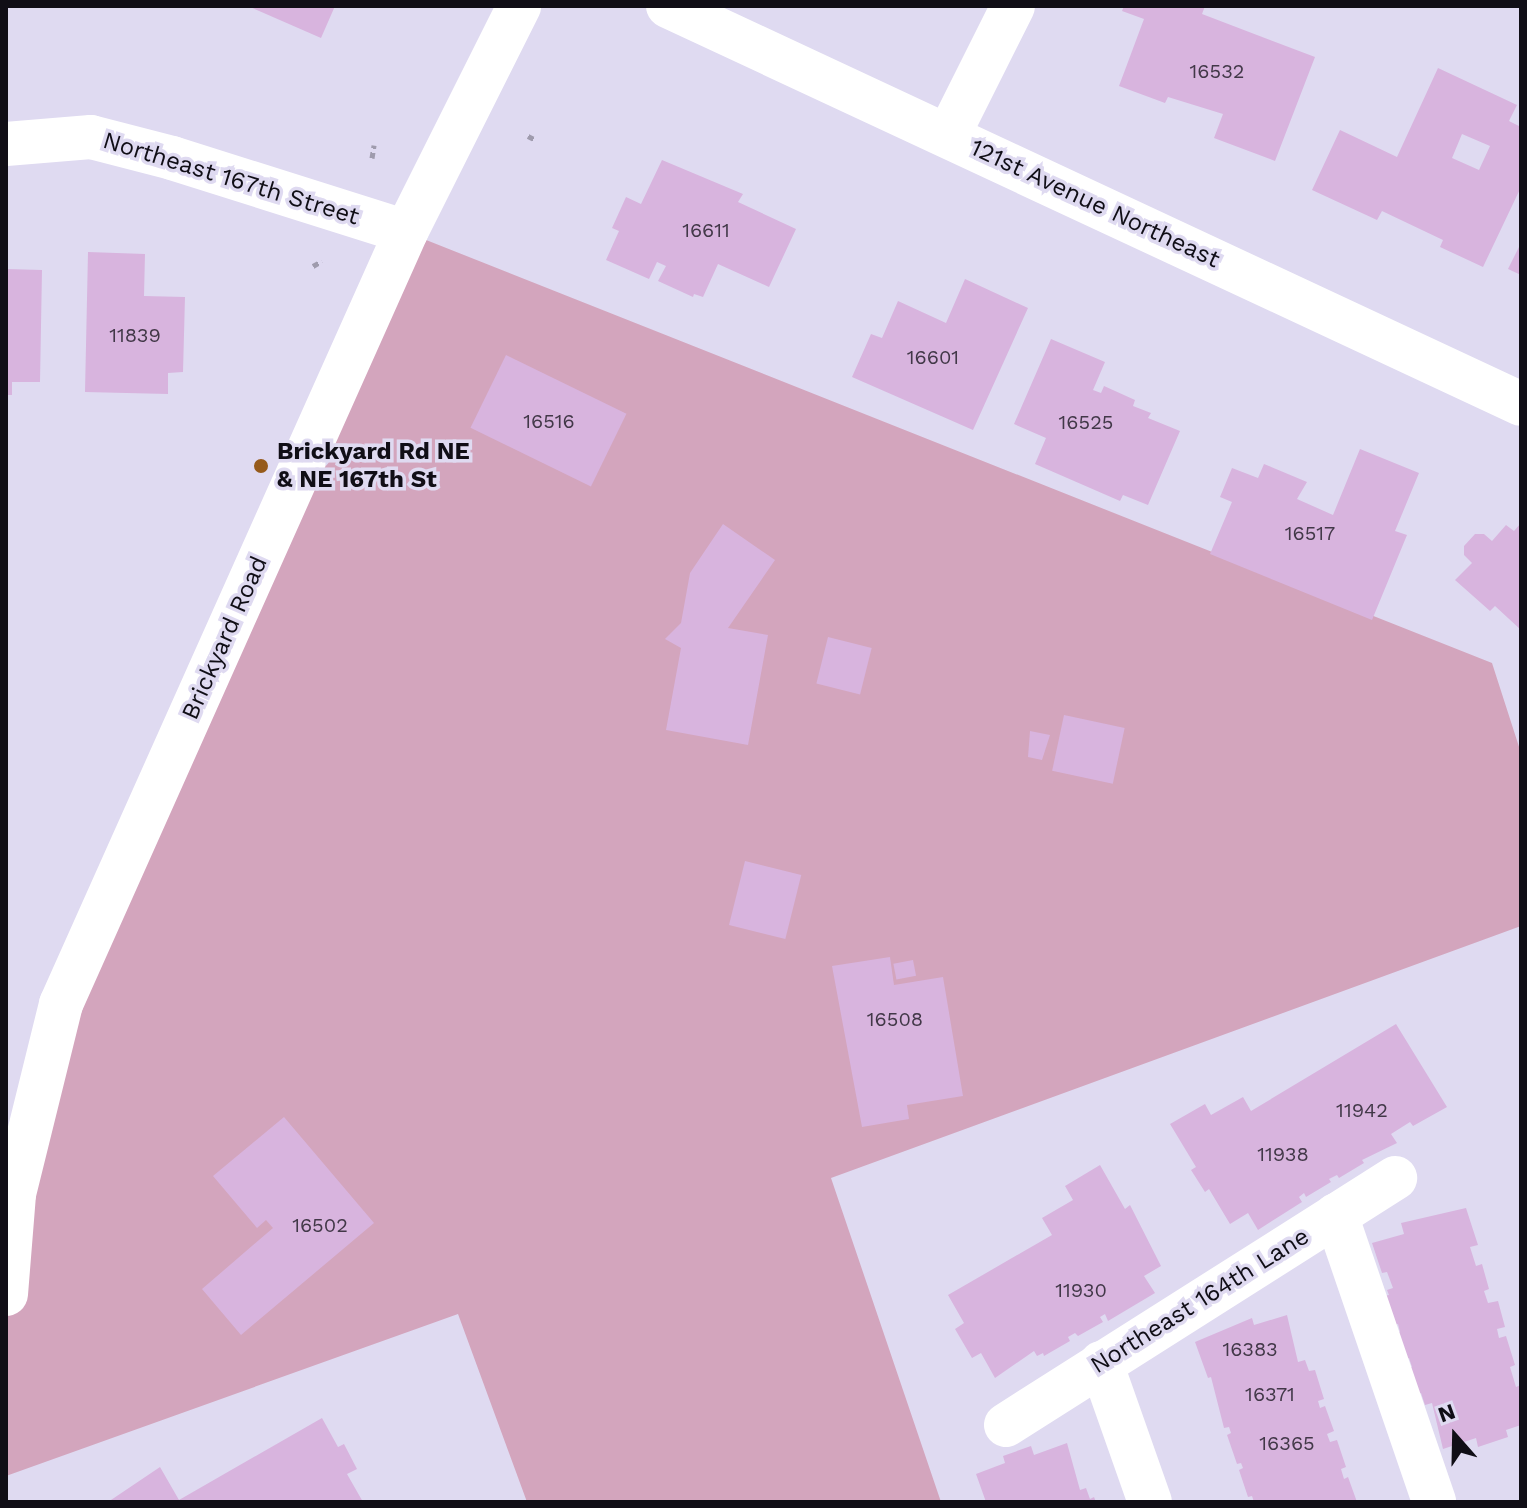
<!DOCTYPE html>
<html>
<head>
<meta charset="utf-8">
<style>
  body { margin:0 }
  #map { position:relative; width:1527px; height:1508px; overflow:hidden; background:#dfdaf1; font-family:"Work Sans",sans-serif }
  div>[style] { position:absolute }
  .green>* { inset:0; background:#d3a5bd }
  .building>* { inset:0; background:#d8b4de; transform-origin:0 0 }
  .path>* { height:5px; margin-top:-2.5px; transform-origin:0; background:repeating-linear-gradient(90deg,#9f9bad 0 6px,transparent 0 10px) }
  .minor>* { height:44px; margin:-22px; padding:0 22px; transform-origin:22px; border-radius:22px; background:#fff }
  .tertiary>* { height:44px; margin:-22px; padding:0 22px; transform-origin:22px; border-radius:22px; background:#fff }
  .dots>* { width:22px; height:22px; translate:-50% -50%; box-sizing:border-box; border:4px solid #dfdaf1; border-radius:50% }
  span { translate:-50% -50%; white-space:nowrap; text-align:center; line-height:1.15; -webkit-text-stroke:7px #dfdaf1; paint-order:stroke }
  .number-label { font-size:20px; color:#423848 }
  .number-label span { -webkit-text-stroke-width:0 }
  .street-label { font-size:24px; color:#100e16 }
  .poi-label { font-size:24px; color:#100e16; font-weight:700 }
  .left { translate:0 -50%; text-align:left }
  .frame { position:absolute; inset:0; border:8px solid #100e16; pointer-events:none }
  .north { position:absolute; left:1415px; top:1396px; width:80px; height:80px; -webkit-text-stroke:6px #dfdaf1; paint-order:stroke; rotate:340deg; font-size:22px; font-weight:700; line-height:32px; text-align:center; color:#100e16 }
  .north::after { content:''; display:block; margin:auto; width:28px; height:36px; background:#100e16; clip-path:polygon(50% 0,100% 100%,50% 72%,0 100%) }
</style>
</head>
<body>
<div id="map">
  <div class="green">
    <div style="clip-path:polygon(406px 232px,1492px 663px,1521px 753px,1521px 926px,831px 1178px,941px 1502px,527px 1502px,458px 1314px,6px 1476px,6px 1294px,58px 1001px)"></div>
  </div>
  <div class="building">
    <div style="clip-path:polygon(248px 6px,335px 6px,321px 38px)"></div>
    <div style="clip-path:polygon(1124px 6px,1205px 6px,1202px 14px,1315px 57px,1275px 161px,1214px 138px,1223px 114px,1168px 97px,1165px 103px,1119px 86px,1144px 19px,1122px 11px)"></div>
    <div style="clip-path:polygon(evenodd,1438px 68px,1517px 105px,1509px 121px,1521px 127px,1521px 187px,1483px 267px,1440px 247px,1443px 240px,1382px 211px,1377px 220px,1312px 190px,1340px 130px,1397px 157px,1438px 68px,1462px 134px,1490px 146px,1479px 170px,1452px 158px,1462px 134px)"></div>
    <div style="clip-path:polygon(662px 160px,743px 194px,738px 202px,796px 229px,769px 287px,718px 264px,703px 297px,694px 294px,693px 297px,658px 281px,666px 266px,657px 262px,649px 279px,606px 260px,619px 231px,612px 228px,626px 197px,641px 204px)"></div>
    <div style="clip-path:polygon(1521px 243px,1521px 275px,1508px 269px)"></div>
    <div style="clip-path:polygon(88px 252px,145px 254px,144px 296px,185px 297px,183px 372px,168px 373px,168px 394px,85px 392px)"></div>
    <div style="clip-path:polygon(6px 269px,42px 270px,40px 382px,12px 382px,12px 395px,6px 395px)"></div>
    <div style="clip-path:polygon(965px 279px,1028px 308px,973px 430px,852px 377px,871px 334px,882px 338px,898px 301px,946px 323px)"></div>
    <div style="clip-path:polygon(1051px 339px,1105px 362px,1093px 390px,1101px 393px,1104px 386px,1135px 400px,1133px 406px,1151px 413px,1148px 418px,1180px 431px,1148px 505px,1123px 495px,1120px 501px,1035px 464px,1046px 438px,1014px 424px)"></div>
    <div style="left:506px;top:355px;width:134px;height:81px;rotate:26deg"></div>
    <div style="clip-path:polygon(1360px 449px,1419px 473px,1395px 531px,1407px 535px,1372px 620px,1210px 554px,1232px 502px,1220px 497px,1232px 468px,1258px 478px,1264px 464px,1307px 482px,1297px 499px,1333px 515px)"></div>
    <div style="clip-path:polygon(1521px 523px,1521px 630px,1495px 606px,1490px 611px,1455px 580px,1472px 563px,1464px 555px,1464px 546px,1475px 534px,1484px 534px,1492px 541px,1506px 525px,1514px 531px)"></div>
    <div style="clip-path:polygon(723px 524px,775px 560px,728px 628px,768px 635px,748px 745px,666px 730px,681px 648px,665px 639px,681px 623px,690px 573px)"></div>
    <div style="left:828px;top:637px;width:45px;height:48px;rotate:14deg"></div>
    <div style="left:1064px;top:715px;width:62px;height:57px;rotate:12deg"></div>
    <div style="clip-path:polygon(1030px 731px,1050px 735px,1042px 760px,1028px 757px)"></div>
    <div style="left:745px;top:861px;width:58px;height:66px;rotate:14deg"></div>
    <div style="clip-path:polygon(890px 957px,894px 985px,943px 977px,963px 1096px,907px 1105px,909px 1119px,862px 1127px,832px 966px)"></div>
    <div style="left:913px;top:960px;width:16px;height:20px;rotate:79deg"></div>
    <div style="clip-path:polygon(1396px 1024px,1447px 1107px,1413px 1126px,1410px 1122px,1391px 1134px,1397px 1143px,1362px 1160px,1364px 1163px,1339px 1178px,1337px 1175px,1329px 1179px,1331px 1182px,1306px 1197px,1304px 1193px,1299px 1197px,1302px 1202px,1258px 1230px,1248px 1213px,1230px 1224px,1209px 1189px,1205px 1192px,1191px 1170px,1196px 1167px,1170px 1124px,1205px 1104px,1211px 1115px,1243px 1097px,1251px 1111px)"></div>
    <div style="clip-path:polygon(284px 1117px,374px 1223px,241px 1335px,202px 1289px,273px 1228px,266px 1220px,257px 1228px,213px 1176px)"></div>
    <div style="clip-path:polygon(1100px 1165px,1125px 1209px,1130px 1205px,1161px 1266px,1144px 1276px,1155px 1293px,1108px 1321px,1105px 1314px,1100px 1317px,1103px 1322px,1078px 1336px,1075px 1333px,1068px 1337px,1070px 1341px,1044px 1356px,1043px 1353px,1037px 1356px,1034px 1351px,995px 1378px,981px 1353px,972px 1358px,955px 1329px,964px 1323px,948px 1295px,1052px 1235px,1042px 1218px,1073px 1200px,1065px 1186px)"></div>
    <div style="clip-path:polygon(1466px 1208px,1478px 1245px,1470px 1247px,1476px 1266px,1482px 1264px,1489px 1289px,1484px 1291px,1488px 1303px,1498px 1301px,1505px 1327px,1497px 1329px,1499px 1338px,1506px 1336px,1515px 1365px,1510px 1367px,1516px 1387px,1521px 1385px,1521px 1425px,1506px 1430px,1508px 1437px,1478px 1447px,1476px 1438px,1443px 1449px,1432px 1403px,1425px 1405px,1421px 1393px,1416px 1395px,1408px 1367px,1412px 1367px,1409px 1358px,1405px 1360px,1397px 1333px,1400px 1332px,1398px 1324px,1393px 1326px,1384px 1296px,1389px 1295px,1387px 1290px,1393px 1288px,1387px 1272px,1382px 1273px,1372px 1243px,1404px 1234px,1401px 1223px)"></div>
    <div style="clip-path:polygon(1287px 1315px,1298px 1362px,1305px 1360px,1309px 1371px,1315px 1370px,1324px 1399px,1318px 1401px,1320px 1408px,1325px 1406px,1334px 1431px,1327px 1434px,1330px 1442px,1337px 1440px,1346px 1467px,1341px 1469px,1344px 1479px,1348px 1477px,1357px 1502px,1254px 1502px,1252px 1496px,1248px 1497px,1239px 1470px,1243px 1468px,1241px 1463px,1237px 1464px,1227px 1435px,1231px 1433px,1229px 1427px,1224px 1428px,1211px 1377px,1208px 1378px,1195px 1342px,1252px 1318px,1254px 1325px)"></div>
    <div style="clip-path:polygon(322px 1418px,338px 1447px,344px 1444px,357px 1469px,347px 1474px,363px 1502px,108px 1502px,160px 1467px,179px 1500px)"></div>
    <div style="clip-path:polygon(1067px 1443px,1080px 1490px,1086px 1488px,1090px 1499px,1094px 1497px,1096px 1502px,986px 1502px,976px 1474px,1005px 1463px,1003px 1456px,1031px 1446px,1034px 1455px)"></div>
  </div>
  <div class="path">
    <div style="left:528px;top:136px;width:9px;rotate:27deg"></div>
    <div style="left:372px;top:158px;width:13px;rotate:-81deg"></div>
    <div style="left:313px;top:266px;width:10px;rotate:-29deg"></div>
  </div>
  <div class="minor">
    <div style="left:668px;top:6px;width:941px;rotate:25.01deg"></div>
    <div style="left:948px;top:136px;width:145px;rotate:-63.4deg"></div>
    <div style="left:6px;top:144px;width:85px;rotate:-4.7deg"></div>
    <div style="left:91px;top:137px;width:84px;rotate:14.5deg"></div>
    <div style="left:172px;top:158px;width:245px;rotate:17.5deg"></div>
    <div style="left:1336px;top:1215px;width:303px;rotate:71.1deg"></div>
    <div style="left:1101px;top:1363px;width:147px;rotate:70.6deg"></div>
    <div style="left:1006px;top:1425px;width:461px;rotate:-32.4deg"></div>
  </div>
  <div class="tertiary">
    <div style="left:6px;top:1294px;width:100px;rotate:-85.4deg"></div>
    <div style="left:14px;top:1194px;width:196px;rotate:-76.1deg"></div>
    <div style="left:61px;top:1004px;width:846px;rotate:-65.92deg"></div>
    <div style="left:406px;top:232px;width:253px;rotate:-63.4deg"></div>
  </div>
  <div class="dots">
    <div style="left:261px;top:466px;background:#965a1b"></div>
  </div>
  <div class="number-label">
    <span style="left:1217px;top:71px">16532</span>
    <span style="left:706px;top:230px">16611</span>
    <span style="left:135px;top:335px">11839</span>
    <span style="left:933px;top:357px">16601</span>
    <span style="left:549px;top:421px">16516</span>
    <span style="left:1086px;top:422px">16525</span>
    <span style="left:1310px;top:533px">16517</span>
    <span style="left:895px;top:1019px">16508</span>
    <span style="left:1362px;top:1110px">11942</span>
    <span style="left:1283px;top:1154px">11938</span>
    <span style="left:320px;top:1225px">16502</span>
    <span style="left:1081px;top:1290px">11930</span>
    <span style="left:1250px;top:1349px">16383</span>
    <span style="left:1270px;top:1394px">16371</span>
    <span style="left:1287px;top:1443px">16365</span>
  </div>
  <div class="street-label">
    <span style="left:231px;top:179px;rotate:17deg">Northeast 167th Street</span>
    <span style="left:1095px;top:204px;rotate:25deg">121st Avenue Northeast</span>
    <span style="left:225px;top:638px;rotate:-66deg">Brickyard Road</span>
    <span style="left:1200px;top:1301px;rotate:-32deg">Northeast 164th Lane</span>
  </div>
  <div class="poi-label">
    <span class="left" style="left:277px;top:466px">Brickyard Rd NE<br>&amp; NE 167th St</span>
  </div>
  <div class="frame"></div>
  <div class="north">N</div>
</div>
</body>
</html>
